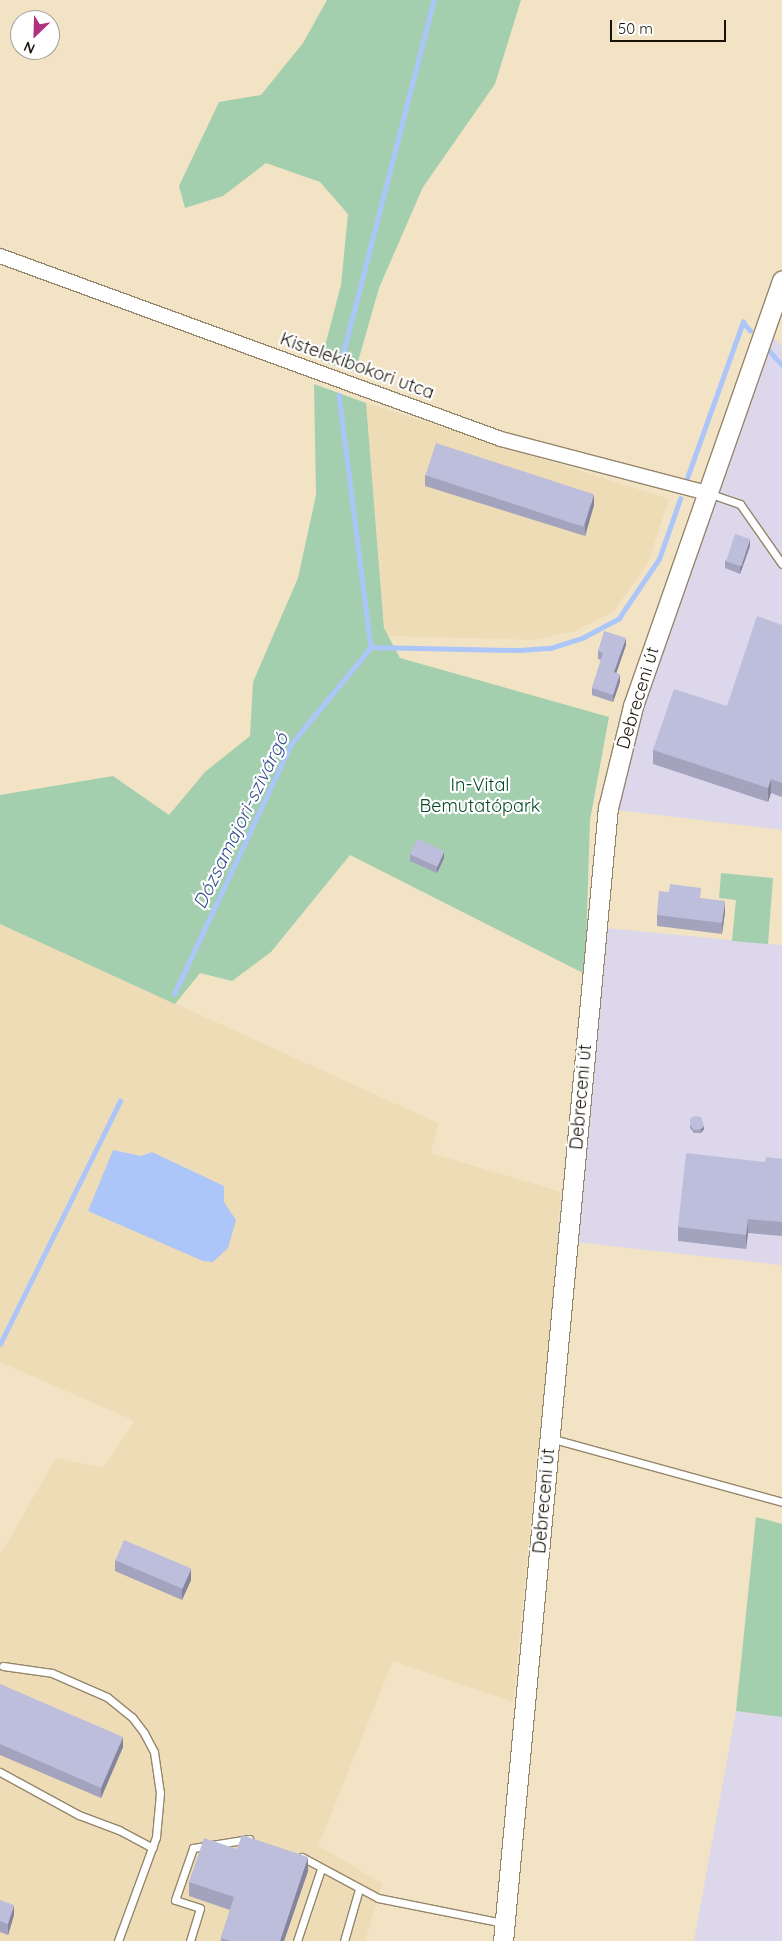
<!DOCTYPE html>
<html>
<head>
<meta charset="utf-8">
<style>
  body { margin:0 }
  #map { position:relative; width:782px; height:1941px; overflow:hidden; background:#f2e3c5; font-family:Quicksand,sans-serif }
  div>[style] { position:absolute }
  .commercial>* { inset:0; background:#ddd7ec }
  .built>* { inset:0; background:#eedcb6 }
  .green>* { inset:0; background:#a3cfaf }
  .water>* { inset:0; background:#adc6f9 }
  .stream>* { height:4.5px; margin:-2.25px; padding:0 2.25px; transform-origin:2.25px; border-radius:2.25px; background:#adc6f9 }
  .roads { filter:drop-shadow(1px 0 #94866b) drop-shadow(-1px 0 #94866b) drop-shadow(0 1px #94866b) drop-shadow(0 -1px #94866b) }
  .lane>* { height:7px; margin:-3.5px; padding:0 3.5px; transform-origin:3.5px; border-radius:3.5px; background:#fff }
  .street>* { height:14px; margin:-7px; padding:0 7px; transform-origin:7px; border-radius:7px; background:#fff }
  .secondary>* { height:19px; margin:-9.5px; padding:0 9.5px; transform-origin:9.5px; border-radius:9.5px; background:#fff }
  .wall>* { inset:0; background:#a3a3bd }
  .shaded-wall>* { inset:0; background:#84849a }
  .building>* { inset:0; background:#bdbddc; transform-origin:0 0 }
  span { translate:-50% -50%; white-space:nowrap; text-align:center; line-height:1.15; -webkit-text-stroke:4.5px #fff; paint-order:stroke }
  .street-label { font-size:18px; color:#181308 }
  .park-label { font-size:18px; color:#064926 }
  .water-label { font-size:19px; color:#375190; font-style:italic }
  .north { position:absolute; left:10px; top:10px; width:50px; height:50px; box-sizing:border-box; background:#fff; border:1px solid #a3a19c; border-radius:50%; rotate:204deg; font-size:14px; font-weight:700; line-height:20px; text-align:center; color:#181308 }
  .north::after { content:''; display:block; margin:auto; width:18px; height:22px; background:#af317f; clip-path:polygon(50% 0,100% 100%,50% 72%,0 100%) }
  .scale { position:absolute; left:610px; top:20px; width:116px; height:22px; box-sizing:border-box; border:2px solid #181308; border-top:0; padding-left:6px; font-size:15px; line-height:18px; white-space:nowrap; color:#181308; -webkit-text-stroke:4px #fff; paint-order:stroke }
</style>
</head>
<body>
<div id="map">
  <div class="commercial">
    <div style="clip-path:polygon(772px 336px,782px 346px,782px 830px,618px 810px,639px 721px)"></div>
    <div style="clip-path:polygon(585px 926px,782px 945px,782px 1265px,557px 1240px,585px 974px)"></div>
    <div style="clip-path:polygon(736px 1711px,782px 1717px,782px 1941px,694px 1941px)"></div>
  </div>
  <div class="built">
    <div style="clip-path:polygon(366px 403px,669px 499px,648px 563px,613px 612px,575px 631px,535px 640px,385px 636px)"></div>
    <div style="clip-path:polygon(0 924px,438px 1123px,431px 1153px,561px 1192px,557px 1240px,565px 1242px,538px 1449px,513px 1702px,393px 1661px,318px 1846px,382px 1883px,365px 1941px,0 1941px,0 1555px,56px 1458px,103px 1468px,135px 1421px,0 1362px)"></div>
  </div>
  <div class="green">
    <div style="clip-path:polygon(327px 0,521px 0,495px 84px,423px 187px,379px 288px,355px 372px,321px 361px,341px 285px,348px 214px,320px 182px,266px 163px,223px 196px,185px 208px,179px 186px,219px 102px,261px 95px,303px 43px)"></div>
    <div style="clip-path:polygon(314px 384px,366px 403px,384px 628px,400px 658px,609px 717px,590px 820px,585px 974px,350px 855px,271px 952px,232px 981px,200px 973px,175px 1004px,0 924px,0 795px,113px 776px,169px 815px,205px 772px,250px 736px,253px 682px,298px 578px,316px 495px)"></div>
    <div style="clip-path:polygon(721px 873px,773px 878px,768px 944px,732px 941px,736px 900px,719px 898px)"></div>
    <div style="clip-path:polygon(756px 1517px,782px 1524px,782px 1717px,736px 1711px)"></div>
  </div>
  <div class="water">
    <div style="clip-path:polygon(113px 1150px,141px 1156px,152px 1152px,224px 1186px,224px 1202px,236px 1220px,228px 1248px,213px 1262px,203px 1261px,88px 1211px)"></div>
  </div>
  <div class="stream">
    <div style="left:766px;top:347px;width:24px;rotate:48deg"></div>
    <div style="left:341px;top:361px;width:373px;rotate:-75.6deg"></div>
    <div style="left:339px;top:395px;width:254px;rotate:82.8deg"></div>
    <div style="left:687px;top:478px;width:166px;rotate:-70.3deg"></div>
    <div style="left:743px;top:322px;width:11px;rotate:49deg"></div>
    <div style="left:174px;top:994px;width:276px;rotate:-64.9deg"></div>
    <div style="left:291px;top:744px;width:126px;rotate:-50.5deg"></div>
    <div style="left:371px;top:647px;width:148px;rotate:1.2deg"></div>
    <div style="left:519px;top:650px;width:32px;rotate:-4deg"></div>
    <div style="left:551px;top:648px;width:35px;rotate:-18deg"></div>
    <div style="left:584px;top:637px;width:40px;rotate:-28deg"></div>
    <div style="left:619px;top:618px;width:71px;rotate:-55.9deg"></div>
    <div style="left:659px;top:559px;width:64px;rotate:-70.7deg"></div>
    <div style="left:0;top:1344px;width:271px;rotate:-63.7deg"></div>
  </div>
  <div class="roads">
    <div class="lane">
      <div style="left:708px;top:493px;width:34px;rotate:19deg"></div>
      <div style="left:740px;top:504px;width:73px;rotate:55deg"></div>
      <div style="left:550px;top:1438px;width:241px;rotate:15.4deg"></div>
      <div style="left:3px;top:1666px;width:49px;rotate:8.1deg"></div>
      <div style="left:52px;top:1673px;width:60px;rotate:23.6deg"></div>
      <div style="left:107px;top:1697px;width:32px;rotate:39deg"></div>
      <div style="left:132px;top:1717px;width:20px;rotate:53deg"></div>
      <div style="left:144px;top:1733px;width:21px;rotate:62deg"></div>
      <div style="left:154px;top:1752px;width:41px;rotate:81.7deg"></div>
      <div style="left:160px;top:1793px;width:44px;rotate:95.2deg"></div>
      <div style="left:156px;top:1837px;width:111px;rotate:110.1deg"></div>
      <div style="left:0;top:1772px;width:90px;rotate:28.6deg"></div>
      <div style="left:79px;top:1815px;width:43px;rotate:20.6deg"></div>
      <div style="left:119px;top:1830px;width:38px;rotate:28deg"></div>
      <div style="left:302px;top:1857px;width:86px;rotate:28.3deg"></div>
      <div style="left:378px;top:1898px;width:127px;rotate:11.3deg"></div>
      <div style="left:190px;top:1941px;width:34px;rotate:-73deg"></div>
      <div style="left:200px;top:1908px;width:26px;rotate:-162deg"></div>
      <div style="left:175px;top:1900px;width:55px;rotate:-70.9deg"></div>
      <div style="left:193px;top:1848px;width:57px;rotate:-9.1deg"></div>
      <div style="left:297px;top:1941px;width:76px;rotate:-71.6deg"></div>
      <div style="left:344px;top:1941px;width:54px;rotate:-73.9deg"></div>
    </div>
    <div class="street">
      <div style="left:0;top:256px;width:533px;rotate:20.07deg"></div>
      <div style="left:501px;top:439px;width:213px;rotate:14.7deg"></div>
    </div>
    <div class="secondary">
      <div style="left:503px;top:1941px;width:1138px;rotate:-84.71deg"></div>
      <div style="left:608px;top:808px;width:105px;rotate:-76.2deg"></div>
      <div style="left:633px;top:706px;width:451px;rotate:-70.7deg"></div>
    </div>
  </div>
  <div class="wall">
    <div style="clip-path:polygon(425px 475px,594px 505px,585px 536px,425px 486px)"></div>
    <div style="clip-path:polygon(750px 546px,740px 574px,725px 568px,725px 561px)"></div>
    <div style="clip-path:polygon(782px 625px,782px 797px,771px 793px,768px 802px,653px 764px,653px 750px,727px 706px)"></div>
    <div style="clip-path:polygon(626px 645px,616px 673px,620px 682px,613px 702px,592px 695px,592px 688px,601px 660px,598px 659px,598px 651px)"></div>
    <div style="clip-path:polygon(410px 854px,444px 858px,437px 873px,410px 861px)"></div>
    <div style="clip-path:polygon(701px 898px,725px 912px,722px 934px,657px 926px,657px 915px)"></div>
    <div style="clip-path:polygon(690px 1119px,704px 1129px,701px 1133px,694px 1133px,690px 1128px)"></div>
    <div style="clip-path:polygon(782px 1159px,782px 1236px,748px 1233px,746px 1249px,678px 1241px,678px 1227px,765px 1162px)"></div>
    <div style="clip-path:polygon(115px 1560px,191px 1580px,182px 1600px,115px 1571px)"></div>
    <div style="clip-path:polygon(0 1684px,123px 1747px,101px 1798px,0 1755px)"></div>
    <div style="clip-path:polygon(237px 1849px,308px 1871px,284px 1941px,221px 1941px,221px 1938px,230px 1910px,189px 1896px,189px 1882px)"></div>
    <div style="clip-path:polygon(0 1900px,14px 1915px,8px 1935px,0 1932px)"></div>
  </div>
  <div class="shaded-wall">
    <div style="clip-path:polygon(594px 494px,594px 505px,585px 536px,585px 525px)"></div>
    <div style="clip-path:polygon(750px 539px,750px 546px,740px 574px,740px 567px)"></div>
    <div style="clip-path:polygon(626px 638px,626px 645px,614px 680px,614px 672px)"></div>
    <div style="clip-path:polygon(620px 674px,620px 682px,613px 702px,613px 695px)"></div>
    <div style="clip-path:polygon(771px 779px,771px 793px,768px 802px,768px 788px)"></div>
    <div style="clip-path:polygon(444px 851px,444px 858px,437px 873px,437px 866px)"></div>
    <div style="clip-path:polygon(725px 901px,725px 912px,722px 934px,722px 923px)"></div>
    <div style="clip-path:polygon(704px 1126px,704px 1129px,701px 1133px,701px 1129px)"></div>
    <div style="clip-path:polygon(748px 1219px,748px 1233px,746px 1249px,746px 1235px)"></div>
    <div style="clip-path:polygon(191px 1569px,191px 1580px,182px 1600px,182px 1589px)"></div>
    <div style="clip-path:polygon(123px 1737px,123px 1747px,101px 1798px,101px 1788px)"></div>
    <div style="clip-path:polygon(308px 1857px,308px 1871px,284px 1941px,280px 1941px)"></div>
    <div style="clip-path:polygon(14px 1905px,14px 1915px,8px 1935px,8px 1924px)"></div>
  </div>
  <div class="building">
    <div style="left:436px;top:443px;width:166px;height:34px;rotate:18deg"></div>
    <div style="left:735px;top:534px;width:16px;height:29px;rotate:18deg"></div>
    <div style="clip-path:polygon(757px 616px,782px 625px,782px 783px,771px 779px,768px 788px,653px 750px,674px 689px,727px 706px)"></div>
    <div style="clip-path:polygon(604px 631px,626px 638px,614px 672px,620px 674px,613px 695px,592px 688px,603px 653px,598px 651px)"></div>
    <div style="left:417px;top:839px;width:30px;height:17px;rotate:24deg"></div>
    <div style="clip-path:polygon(670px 884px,701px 888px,700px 898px,725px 901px,722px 923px,657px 915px,659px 891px,669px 892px)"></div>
    <div style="clip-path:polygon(694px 1116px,701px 1117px,704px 1126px,701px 1129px,694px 1130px,690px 1125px,690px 1119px)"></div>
    <div style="clip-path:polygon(686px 1153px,765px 1162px,766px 1157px,782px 1159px,782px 1222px,748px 1219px,746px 1235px,678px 1227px)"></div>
    <div style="left:124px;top:1540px;width:73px;height:22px;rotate:23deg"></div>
    <div style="clip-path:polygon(0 1684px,123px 1737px,101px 1788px,0 1744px)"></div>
    <div style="clip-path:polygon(242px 1835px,308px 1857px,280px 1941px,230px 1941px,221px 1938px,234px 1897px,189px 1882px,204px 1838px,237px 1849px)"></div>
    <div style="clip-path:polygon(0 1900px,14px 1905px,8px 1924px,0 1921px)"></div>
  </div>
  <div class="street-label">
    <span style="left:357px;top:366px;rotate:20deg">Kistelekibokori utca</span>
    <span style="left:638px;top:698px;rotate:-73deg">Debreceni út</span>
    <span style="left:581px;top:1097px;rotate:-85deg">Debreceni út</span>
    <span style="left:544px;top:1501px;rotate:-85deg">Debreceni út</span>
  </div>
  <div class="park-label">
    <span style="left:480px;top:796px">In-Vital<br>Bemutatópark</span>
  </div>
  <div class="water-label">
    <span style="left:241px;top:821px;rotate:-64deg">Dózsamajori-szivárgó</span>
  </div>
  <div class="north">N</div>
  <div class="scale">50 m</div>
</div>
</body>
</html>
